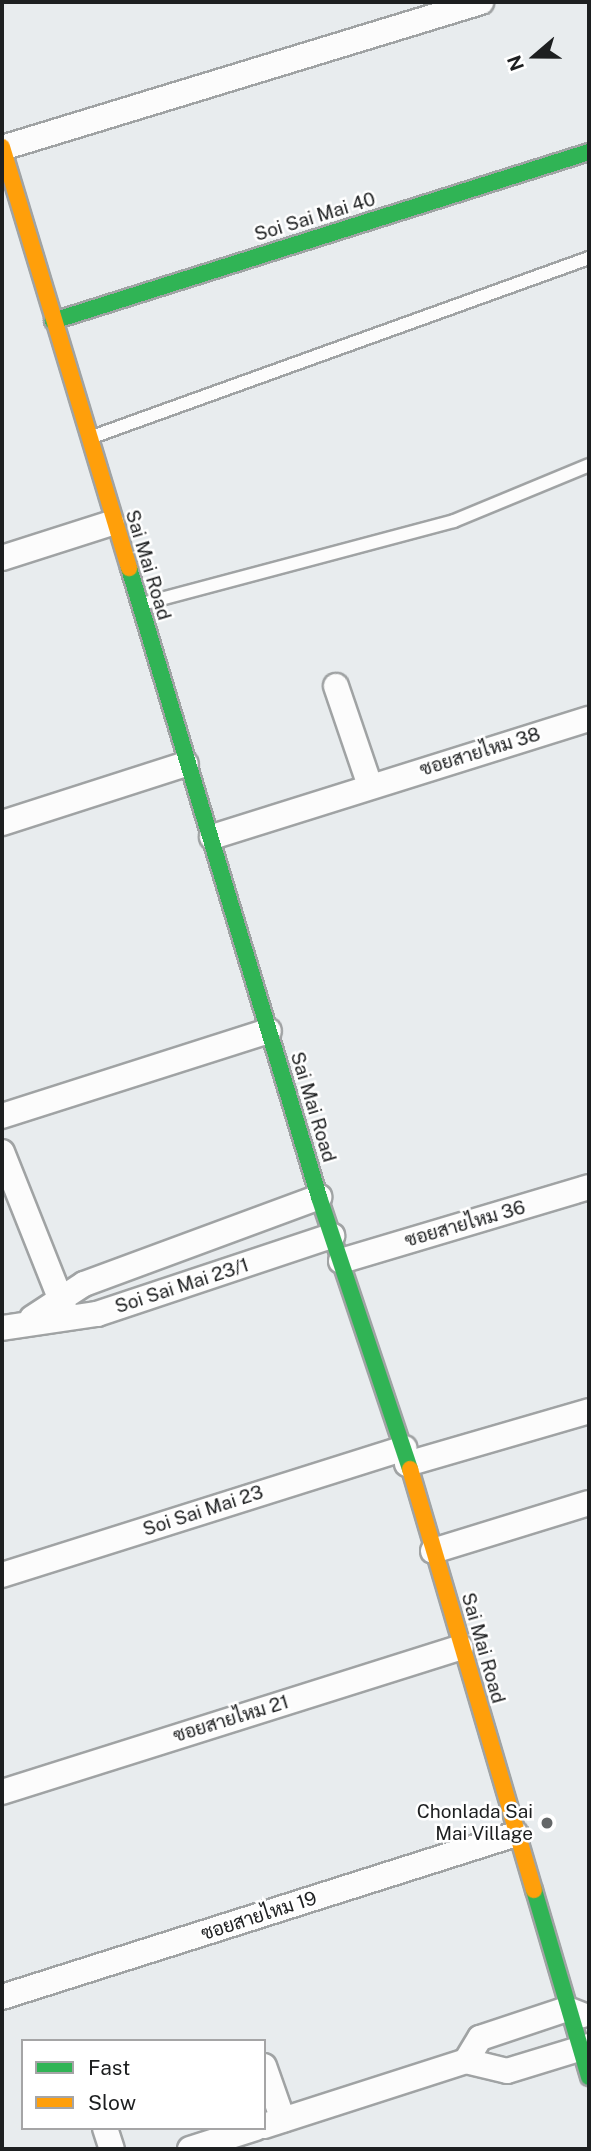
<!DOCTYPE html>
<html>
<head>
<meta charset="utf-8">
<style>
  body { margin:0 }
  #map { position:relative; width:591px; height:2151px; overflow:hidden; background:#e8ecee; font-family:"Public Sans",Sarabun,sans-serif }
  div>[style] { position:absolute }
  .roads { filter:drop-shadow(2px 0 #a0a3a4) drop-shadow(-2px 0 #a0a3a4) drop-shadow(0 2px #a0a3a4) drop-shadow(0 -2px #a0a3a4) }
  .lane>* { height:12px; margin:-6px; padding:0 6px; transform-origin:6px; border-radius:6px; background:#fcfcfc }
  .street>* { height:24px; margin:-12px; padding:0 12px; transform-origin:12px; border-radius:12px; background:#fcfcfc }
  .fast>* { height:16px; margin:-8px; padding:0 8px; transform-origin:8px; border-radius:8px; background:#30b455 }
  .slow>* { height:16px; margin:-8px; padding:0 8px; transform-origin:8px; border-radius:8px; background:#ff9f0a }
  .dots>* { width:19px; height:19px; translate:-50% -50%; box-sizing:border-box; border:4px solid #fff; border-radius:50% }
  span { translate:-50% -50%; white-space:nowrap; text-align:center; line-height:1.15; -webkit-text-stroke:5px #fff; paint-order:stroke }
  .street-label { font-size:19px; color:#1d1f20 }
  .poi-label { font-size:19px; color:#1d1f20 }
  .right { translate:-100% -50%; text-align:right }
  .frame { position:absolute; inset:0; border:4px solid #1d1f20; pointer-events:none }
  .legend { position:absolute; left:21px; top:2039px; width:245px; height:91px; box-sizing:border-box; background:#fff; border:2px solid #a5a5a6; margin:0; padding:9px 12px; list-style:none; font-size:21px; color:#1d1f20 }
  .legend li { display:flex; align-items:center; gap:14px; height:35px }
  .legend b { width:35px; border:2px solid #a5a5a6 }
  .north { position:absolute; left:500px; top:21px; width:70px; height:70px; -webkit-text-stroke:5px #fff; paint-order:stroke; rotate:250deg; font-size:19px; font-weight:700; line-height:28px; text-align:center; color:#1d1f20 }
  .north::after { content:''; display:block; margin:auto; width:24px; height:32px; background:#1d1f20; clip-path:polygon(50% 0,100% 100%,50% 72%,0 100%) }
</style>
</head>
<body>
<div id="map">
  <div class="roads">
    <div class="lane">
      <div style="left:92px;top:437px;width:528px;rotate:-19.81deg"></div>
      <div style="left:142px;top:604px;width:323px;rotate:-14.9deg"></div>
      <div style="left:454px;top:521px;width:146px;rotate:-22.5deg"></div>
    </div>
    <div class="street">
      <div style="left:2px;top:148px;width:501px;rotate:-16.95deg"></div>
      <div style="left:2px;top:558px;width:115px;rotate:-17.7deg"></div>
      <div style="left:336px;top:686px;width:106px;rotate:71.2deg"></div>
      <div style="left:2px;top:823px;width:193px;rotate:-17.8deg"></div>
      <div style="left:212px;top:837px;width:395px;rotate:-17.4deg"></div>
      <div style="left:2px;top:1116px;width:280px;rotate:-17.7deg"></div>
      <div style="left:2px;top:1152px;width:173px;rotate:68.3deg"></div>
      <div style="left:341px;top:1261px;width:259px;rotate:-16.6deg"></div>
      <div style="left:32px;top:1318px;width:62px;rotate:-33.2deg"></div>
      <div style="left:84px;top:1284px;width:251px;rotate:-20.3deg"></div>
      <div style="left:2px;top:1328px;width:96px;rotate:-8.4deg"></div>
      <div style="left:97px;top:1314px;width:248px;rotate:-18.4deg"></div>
      <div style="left:407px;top:1464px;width:190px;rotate:-16.2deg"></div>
      <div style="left:433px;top:1551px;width:163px;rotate:-17.1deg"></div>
      <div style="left:2px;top:1575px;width:422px;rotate:-17.5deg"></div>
      <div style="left:2px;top:1792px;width:481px;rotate:-17.5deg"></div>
      <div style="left:2px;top:1997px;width:539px;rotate:-17.59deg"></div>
      <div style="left:466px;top:2061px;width:27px;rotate:-59deg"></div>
      <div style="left:480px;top:2038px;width:92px;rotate:-18.4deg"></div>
      <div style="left:567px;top:2009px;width:17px;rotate:21deg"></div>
      <div style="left:264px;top:2066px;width:57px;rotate:70.6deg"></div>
      <div style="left:264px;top:2126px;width:212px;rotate:-17.8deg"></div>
      <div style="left:466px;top:2061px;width:42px;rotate:13.7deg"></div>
      <div style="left:507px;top:2071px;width:86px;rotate:-17deg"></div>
      <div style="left:105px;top:2128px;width:22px;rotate:72deg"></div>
      <div style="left:190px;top:2149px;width:69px;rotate:-17.7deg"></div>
    </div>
    <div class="fast">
      <div style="left:53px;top:321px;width:562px;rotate:-17.5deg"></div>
      <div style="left:129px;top:568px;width:657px;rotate:73.19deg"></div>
      <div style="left:319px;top:1197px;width:287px;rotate:71.5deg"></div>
      <div style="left:534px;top:1890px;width:195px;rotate:73.6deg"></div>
    </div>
    <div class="slow">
      <div style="left:2px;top:147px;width:440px;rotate:73.2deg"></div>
      <div style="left:410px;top:1469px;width:439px;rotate:73.6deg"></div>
    </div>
  </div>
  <div class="dots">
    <div style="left:547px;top:1823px;background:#646768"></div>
  </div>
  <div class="street-label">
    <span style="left:315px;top:217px;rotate:-17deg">Soi Sai Mai 40</span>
    <span style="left:148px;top:565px;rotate:73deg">Sai Mai Road</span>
    <span style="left:480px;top:752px;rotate:-17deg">ซอยสายไหม 38</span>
    <span style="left:313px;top:1107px;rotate:73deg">Sai Mai Road</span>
    <span style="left:465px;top:1224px;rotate:-16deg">ซอยสายไหม 36</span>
    <span style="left:182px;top:1286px;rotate:-18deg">Soi Sai Mai 23/1</span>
    <span style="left:203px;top:1511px;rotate:-18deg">Soi Sai Mai 23</span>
    <span style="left:483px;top:1648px;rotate:74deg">Sai Mai Road</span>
    <span style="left:231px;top:1719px;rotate:-17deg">ซอยสายไหม 21</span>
    <span style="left:259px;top:1916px;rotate:-18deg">ซอยสายไหม 19</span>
  </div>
  <div class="poi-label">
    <span class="right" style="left:533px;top:1823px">Chonlada Sai<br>Mai Village</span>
  </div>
  <div class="frame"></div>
  <ul class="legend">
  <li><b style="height:9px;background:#30b455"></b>Fast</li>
  <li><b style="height:9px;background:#ff9f0a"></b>Slow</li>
  </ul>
  <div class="north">N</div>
</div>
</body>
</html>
